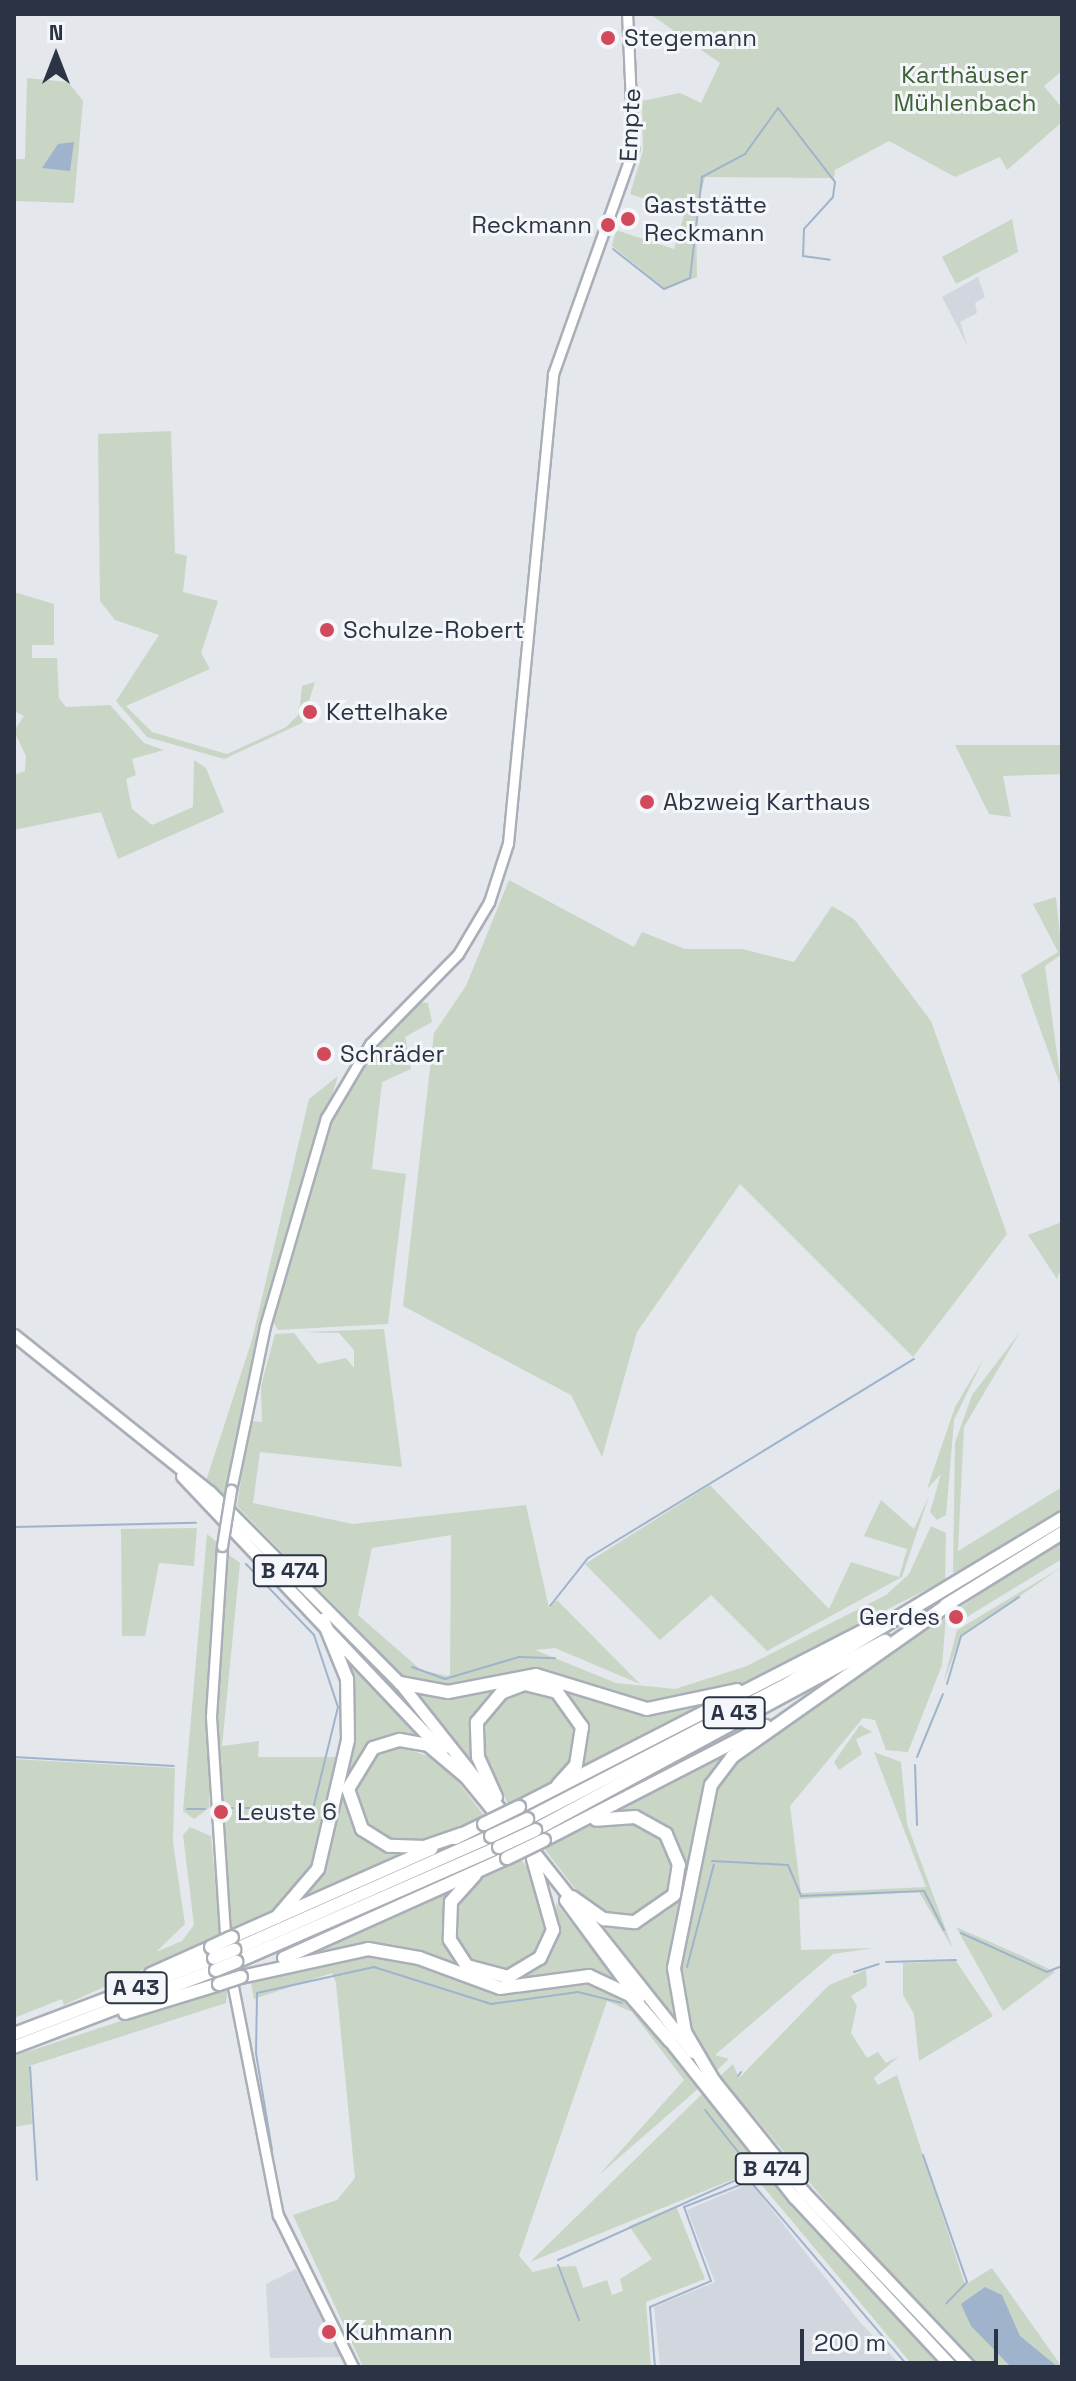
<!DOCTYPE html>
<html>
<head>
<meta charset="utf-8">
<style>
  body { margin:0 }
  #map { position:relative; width:1076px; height:2381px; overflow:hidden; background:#e4e7ec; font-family:"Space Grotesk",sans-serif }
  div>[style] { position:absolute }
  .built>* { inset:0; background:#d2d6de }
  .green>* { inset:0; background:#c9d6c5 }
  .water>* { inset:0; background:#9fb4cc }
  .stream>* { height:2px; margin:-1px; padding:0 1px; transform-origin:1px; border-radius:1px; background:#9fb4cc }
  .roads { filter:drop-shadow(2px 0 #a9aeb7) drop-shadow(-2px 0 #a9aeb7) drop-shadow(0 2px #a9aeb7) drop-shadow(0 -2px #a9aeb7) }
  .secondary>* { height:9px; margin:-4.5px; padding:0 4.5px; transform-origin:4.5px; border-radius:4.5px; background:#fff }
  .trunk>* { height:11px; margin:-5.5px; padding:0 5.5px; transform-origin:5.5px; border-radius:5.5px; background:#fff }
  .motorway>* { height:12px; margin:-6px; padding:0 6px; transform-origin:6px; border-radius:6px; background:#fff }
  .bridges { filter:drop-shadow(2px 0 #a9aeb7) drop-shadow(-2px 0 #a9aeb7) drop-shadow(0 2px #a9aeb7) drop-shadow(0 -2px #a9aeb7) }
  .secondary-bridge>* { height:9px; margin:-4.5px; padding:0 4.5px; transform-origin:4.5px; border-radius:4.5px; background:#fff }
  .motorway-bridge>* { height:12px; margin:-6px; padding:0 6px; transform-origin:6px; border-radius:6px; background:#fff }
  .dots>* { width:22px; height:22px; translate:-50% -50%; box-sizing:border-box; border:4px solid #f4f6f9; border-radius:50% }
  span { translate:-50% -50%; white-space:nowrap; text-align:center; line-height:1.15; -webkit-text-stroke:6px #f4f6f9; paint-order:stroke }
  .shield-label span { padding:2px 6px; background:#f4f6f9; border:2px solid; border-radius:6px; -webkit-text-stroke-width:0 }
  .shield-label { font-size:22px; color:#2b3445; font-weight:700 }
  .poi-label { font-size:24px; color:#2b3445 }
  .left { translate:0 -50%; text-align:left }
  .right { translate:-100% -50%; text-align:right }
  .park-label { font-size:24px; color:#3f6138 }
  .street-label { font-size:24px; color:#2b3445 }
  .frame { position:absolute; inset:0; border:16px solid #2b3445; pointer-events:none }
  .north { position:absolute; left:16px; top:16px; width:80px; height:80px; -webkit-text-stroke:6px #f4f6f9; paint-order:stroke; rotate:0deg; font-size:22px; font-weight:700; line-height:32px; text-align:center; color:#2b3445 }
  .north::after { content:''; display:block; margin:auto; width:28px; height:36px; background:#2b3445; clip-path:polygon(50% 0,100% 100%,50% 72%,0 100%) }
  .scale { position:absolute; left:800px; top:2329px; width:198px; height:36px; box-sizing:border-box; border:4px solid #2b3445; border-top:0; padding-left:10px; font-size:24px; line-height:28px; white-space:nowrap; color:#2b3445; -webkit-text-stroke:6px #f4f6f9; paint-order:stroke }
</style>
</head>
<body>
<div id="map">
  <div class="built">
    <div style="clip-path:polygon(978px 277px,985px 297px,975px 303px,977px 313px,960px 322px,968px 347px,942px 297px)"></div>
    <div style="clip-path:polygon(751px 2183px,859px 2321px,902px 2367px,660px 2367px,654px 2307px,715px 2282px,687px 2210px)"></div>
    <div style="clip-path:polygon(296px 2269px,342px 2357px,270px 2358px,266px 2284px)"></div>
  </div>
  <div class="green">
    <div style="clip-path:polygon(650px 14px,1062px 14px,1062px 71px,1044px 86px,1062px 108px,1062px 122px,1007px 170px,1000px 157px,955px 177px,889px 141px,835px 170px,834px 178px,705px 177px,696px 213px,697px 277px,666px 289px,612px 246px,616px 230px,674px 249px,685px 212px,630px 194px,643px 151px,642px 101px,680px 93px,701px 103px,720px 63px)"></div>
    <div style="clip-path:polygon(27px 78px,68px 82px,83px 101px,74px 203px,14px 201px,14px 159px,25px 159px)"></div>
    <div style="clip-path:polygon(1012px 219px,1018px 252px,956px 284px,942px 257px)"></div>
    <div style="clip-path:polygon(171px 431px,175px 553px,187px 556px,183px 592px,218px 601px,201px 653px,210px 669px,126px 706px,152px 732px,227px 754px,286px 727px,299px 714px,302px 686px,315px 682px,302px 723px,224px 759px,147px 737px,116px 701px,159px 635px,115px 620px,100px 601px,98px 434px)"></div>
    <div style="clip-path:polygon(14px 592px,54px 604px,54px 645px,32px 645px,32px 658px,57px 658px,59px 698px,66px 707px,110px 705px,144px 743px,164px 750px,132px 759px,136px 775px,126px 779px,132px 809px,152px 825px,193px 807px,194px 760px,206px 768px,224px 812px,118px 859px,101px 812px,14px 830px,14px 775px,25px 771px,26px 756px,14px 731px,24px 716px,14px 711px)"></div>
    <div style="clip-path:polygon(955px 745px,1062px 745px,1062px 774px,1003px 776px,1011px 817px,989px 814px)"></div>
    <div style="clip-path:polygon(509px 880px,634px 947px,642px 932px,685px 949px,742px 949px,794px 962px,832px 906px,854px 919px,931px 1021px,1007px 1234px,913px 1357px,740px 1184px,637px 1332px,602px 1457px,571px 1395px,403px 1306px,434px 1033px,466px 986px)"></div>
    <div style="clip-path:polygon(1056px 897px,1062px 954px,1045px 966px,1062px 1090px,1021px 975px,1058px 952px,1033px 904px)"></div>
    <div style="clip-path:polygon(417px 1002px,428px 1003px,432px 1022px,405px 1037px,411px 1069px,382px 1082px,375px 1143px,372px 1169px,406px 1174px,388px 1324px,278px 1330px,271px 1318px,326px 1129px,367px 1055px)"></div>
    <div style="clip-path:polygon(338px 1076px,258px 1334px,223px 1501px,205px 1484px,252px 1340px,309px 1099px)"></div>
    <div style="clip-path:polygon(1062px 1222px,1062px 1267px,1057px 1279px,1028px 1235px)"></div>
    <div style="clip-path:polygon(evenodd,384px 1329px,402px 1467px,260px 1452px,253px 1503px,353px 1524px,526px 1505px,549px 1608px,557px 1600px,640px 1684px,555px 1648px,535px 1650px,616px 1683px,675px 1689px,747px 1666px,886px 1595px,909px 1574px,931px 1526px,946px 1533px,945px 1580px,729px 1690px,641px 1705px,529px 1671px,441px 1689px,408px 1680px,237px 1506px,250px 1421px,262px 1422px,261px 1386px,275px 1334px,294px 1333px,318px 1364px,346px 1358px,354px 1368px,354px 1350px,339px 1333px,302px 1332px,384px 1329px,451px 1535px,450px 1675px,447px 1676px,421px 1670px,358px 1615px,372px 1548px,451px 1535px)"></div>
    <div style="clip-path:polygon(1020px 1332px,964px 1427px,958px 1551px,1062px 1487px,1062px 1559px,962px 1620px,955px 1611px,986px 1590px,964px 1568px,953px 1573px,955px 1443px,972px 1395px)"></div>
    <div style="clip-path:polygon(984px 1358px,954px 1420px,946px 1515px,937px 1520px,930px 1512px,941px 1474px,927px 1489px,955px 1407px)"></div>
    <div style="clip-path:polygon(710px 1485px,829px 1609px,851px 1562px,899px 1577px,907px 1549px,864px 1536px,881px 1500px,914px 1529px,929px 1496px,902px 1577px,767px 1651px,711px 1595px,660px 1640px,585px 1564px)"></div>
    <div style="clip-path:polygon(197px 1528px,194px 1566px,159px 1563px,145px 1636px,122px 1636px,121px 1529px)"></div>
    <div style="clip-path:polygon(207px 1534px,218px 1543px,209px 1808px,194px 1819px,183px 1811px)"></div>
    <div style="clip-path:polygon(225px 1552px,240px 1563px,222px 1746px,259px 1741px,258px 1757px,340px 1757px,314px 1870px,291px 1901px,232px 1932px,214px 1727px)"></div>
    <div style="clip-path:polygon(1062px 1567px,961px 1636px,943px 1684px,957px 1630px)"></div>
    <div style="clip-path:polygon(946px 1617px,942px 1665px,908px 1752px,886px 1750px,875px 1720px,863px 1718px,790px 1806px,801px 1893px,926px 1887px,874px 1752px,901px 1762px,907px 1824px,953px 1949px,919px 1892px,799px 1899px,801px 1950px,874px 1948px,833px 1954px,715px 2055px,729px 2059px,716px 2071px,690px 2028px,678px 1968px,711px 1796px,728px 1766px)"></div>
    <div style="clip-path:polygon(341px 1647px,422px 1738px,374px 1743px,360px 1755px,346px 1781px,349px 1815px,370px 1841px,413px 1852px,303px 1900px,322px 1870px,354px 1723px)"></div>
    <div style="clip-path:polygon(510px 1681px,553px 1683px,625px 1710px,667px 1713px,709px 1705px,576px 1775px,587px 1730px,563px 1692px,545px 1683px,492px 1695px,482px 1708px,476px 1765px,415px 1694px,448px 1696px)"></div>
    <div style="clip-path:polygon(522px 1690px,558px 1699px,578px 1731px,576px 1756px,554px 1784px,509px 1806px,482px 1751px,482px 1730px,503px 1698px)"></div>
    <div style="clip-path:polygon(860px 1725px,872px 1732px,856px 1739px,862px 1754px,839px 1770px,834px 1762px)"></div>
    <div style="clip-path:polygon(745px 1741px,719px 1764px,673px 1946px,678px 2022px,602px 1924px,630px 1928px,666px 1912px,683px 1882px,682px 1853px,655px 1820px,609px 1813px)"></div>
    <div style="clip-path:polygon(396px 1745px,442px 1761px,486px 1818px,426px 1841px,392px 1842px,368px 1829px,353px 1787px,378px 1751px)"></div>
    <div style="clip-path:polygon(14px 1759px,175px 1768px,173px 1843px,185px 1924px,156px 1952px,182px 1941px,194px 1925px,183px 1835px,190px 1827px,211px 1836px,220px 1935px,64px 2005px,62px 1999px,14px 2018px)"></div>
    <div style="clip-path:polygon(630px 1821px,660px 1834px,674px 1861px,670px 1892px,641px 1917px,613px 1917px,583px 1899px,543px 1847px,593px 1825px)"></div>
    <div style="clip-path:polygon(520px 1858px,537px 1882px,549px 1931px,534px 1960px,503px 1973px,472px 1964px,453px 1934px,456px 1904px,483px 1874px)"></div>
    <div style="clip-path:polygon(455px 1886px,444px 1936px,471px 1973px,501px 1981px,536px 1969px,555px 1942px,556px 1903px,614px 1978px,578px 1973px,493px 1984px,416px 1955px,367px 1946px,295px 1958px)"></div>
    <div style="clip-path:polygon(956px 1927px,1020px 1955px,1055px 1972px,1003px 2011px)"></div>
    <div style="clip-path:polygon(372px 1953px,416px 1961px,492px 1991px,585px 1980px,631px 2000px,699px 2088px,599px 2175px,684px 2080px,632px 2012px,607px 2001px,519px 2256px,533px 2272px,557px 2266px,579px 2320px,559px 2267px,576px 2266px,583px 2288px,607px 2280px,612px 2295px,623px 2291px,620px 2279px,652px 2259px,629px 2226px,676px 2206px,705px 2279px,646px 2302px,651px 2367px,363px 2367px,293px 2215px,337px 2200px,355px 2178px,336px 1983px,332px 1973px,254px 1999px,250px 1978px)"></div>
    <div style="clip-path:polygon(956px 1961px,993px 2016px,919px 2061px,914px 2014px,903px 1995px,903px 1963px)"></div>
    <div style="clip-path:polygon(866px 1970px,867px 1986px,851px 1996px,857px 2006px,851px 2033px,867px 2058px,878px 2052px,886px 2063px,899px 2056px,874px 2078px,878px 2085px,897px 2075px,965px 2285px,992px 2268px,1062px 2367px,979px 2367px,863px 2246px,720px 2076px,733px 2064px,739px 2078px,829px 1985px)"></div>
    <div style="clip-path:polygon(228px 1986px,226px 2003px,29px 2066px,32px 2124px,14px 2127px,14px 2056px)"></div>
    <div style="clip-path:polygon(703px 2093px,854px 2271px,944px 2367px,914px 2367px,751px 2172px,530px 2262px)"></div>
  </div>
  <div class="water">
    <div style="clip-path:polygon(74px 142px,70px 171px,42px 168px,58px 144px)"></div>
    <div style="clip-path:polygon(985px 2287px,1002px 2295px,1020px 2336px,1058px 2367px,1011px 2367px,971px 2326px,961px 2304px)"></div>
  </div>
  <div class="stream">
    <div style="left:613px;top:249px;width:65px;rotate:38.1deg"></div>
    <div style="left:664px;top:289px;width:28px;rotate:-23deg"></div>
    <div style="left:690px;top:278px;width:102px;rotate:-83.2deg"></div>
    <div style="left:702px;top:177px;width:49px;rotate:-28.1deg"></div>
    <div style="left:745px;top:154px;width:57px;rotate:-54.3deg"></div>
    <div style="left:778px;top:108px;width:93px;rotate:52.4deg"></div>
    <div style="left:835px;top:182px;width:15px;rotate:98deg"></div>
    <div style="left:833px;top:197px;width:43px;rotate:132.2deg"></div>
    <div style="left:804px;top:229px;width:27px;rotate:92deg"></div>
    <div style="left:803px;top:256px;width:27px;rotate:8deg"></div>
    <div style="left:14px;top:1527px;width:182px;rotate:-1.3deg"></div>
    <div style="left:246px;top:1564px;width:98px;rotate:46.2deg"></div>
    <div style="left:314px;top:1635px;width:76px;rotate:71.6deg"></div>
    <div style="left:338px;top:1707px;width:105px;rotate:103.8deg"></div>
    <div style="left:313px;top:1809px;width:67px;rotate:-179.1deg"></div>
    <div style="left:550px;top:1606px;width:61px;rotate:-51.6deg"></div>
    <div style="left:588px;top:1558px;width:382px;rotate:-31.4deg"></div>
    <div style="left:412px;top:1667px;width:35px;rotate:20deg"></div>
    <div style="left:445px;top:1679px;width:77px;rotate:-16.6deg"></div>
    <div style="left:519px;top:1657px;width:36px;rotate:2deg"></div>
    <div style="left:947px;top:1684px;width:50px;rotate:-73.7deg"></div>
    <div style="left:961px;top:1636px;width:70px;rotate:-33.9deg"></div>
    <div style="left:14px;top:1757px;width:160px;rotate:3.2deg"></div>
    <div style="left:917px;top:1757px;width:68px;rotate:-67.6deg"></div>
    <div style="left:915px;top:1765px;width:60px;rotate:88.1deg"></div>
    <div style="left:222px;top:1808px;width:11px"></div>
    <div style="left:187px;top:1809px;width:18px"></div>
    <div style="left:712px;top:1861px;width:76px;rotate:3deg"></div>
    <div style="left:788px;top:1865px;width:34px;rotate:67deg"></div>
    <div style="left:801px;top:1896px;width:123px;rotate:-2.3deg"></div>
    <div style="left:924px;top:1891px;width:44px;rotate:62.9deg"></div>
    <div style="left:961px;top:1933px;width:94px;rotate:24.4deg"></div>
    <div style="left:1047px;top:1972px;width:16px;rotate:-22deg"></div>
    <div style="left:886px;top:1962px;width:70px;rotate:-1.6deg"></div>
    <div style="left:687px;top:1967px;width:106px;rotate:-75.3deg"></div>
    <div style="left:854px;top:1972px;width:26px;rotate:-18deg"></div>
    <div style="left:30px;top:2067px;width:113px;rotate:86.5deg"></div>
    <div style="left:738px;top:2076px;width:5px;rotate:-53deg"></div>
    <div style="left:272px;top:2150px;width:98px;rotate:-99.4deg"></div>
    <div style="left:256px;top:2053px;width:60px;rotate:-89deg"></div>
    <div style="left:257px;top:1993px;width:120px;rotate:-12.5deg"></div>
    <div style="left:374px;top:1967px;width:123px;rotate:17.5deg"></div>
    <div style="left:491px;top:2004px;width:88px;rotate:-7.9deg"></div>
    <div style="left:578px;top:1992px;width:45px;rotate:14deg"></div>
    <div style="left:923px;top:2155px;width:134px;rotate:70.9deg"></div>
    <div style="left:967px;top:2282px;width:30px;rotate:134deg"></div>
    <div style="left:558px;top:2260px;width:215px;rotate:-24.2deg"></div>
    <div style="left:754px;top:2172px;width:79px;rotate:-128.3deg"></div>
    <div style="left:558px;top:2265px;width:59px;rotate:69.1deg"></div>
    <div style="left:655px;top:2367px;width:60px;rotate:-94.8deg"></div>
    <div style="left:650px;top:2307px;width:66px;rotate:-23.1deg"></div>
    <div style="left:711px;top:2281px;width:79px;rotate:-110deg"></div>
    <div style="left:684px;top:2207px;width:71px;rotate:-21.5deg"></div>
    <div style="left:750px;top:2181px;width:245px;rotate:49.5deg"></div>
  </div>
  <div class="roads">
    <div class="secondary">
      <div style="left:231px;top:1490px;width:167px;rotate:-78.3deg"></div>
      <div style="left:265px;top:1326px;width:217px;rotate:-73.7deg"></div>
      <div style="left:326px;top:1118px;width:86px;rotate:-59.3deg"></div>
      <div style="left:370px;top:1044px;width:126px;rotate:-45.6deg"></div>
      <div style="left:458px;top:954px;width:61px;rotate:-59.2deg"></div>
      <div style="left:489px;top:902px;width:62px;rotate:-72.1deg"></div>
      <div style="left:508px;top:843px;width:471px;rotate:-84.5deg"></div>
      <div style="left:553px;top:374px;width:239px;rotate:-70.4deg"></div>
      <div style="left:633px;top:149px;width:135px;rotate:-92.5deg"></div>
      <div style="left:222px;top:1546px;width:171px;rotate:93.7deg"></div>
      <div style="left:211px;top:1717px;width:229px;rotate:86.3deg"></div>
      <div style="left:228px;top:1961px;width:259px;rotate:78.9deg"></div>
      <div style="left:278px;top:2215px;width:169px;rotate:63.7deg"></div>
    </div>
    <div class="trunk">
      <div style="left:14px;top:1335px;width:251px;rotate:38.7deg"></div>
      <div style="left:210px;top:1492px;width:269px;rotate:45.2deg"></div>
      <div style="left:400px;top:1683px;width:471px;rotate:51.6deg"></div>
      <div style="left:182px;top:1476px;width:378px;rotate:46.6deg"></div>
      <div style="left:462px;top:1773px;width:94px;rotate:50.6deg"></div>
      <div style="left:565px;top:1900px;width:123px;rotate:53.6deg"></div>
      <div style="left:665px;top:2035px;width:207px;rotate:51.5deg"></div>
      <div style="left:794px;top:2197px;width:232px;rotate:47.1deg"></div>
      <div style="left:712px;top:2078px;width:146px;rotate:51.1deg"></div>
      <div style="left:804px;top:2192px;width:241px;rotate:46.5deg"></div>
    </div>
    <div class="motorway">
      <div style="left:946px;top:1605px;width:137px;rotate:-31.8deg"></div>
      <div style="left:400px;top:1683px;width:49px;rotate:10.6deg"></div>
      <div style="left:448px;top:1692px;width:90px;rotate:-10.9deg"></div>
      <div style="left:536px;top:1675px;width:116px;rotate:17deg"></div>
      <div style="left:647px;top:1709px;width:92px;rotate:-11.9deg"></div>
      <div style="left:496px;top:1797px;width:44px;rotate:-114.2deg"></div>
      <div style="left:478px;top:1757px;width:35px;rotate:-92deg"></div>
      <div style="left:477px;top:1722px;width:38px;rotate:-50deg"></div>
      <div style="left:501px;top:1693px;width:26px;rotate:-21deg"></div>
      <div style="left:525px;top:1684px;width:33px;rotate:14deg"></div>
      <div style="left:557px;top:1692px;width:43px;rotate:54.5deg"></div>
      <div style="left:582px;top:1727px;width:38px;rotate:99deg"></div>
      <div style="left:576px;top:1765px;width:27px;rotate:132deg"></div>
      <div style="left:519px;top:1807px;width:398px;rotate:-27.1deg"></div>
      <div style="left:527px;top:1819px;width:295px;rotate:-27.4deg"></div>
      <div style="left:789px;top:1683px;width:319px;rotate:-31.1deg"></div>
      <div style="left:535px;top:1830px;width:398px;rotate:-28.4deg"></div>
      <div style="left:462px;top:1834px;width:39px;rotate:161deg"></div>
      <div style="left:425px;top:1847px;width:36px;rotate:-178deg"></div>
      <div style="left:389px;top:1846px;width:32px;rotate:-148deg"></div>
      <div style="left:362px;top:1829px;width:42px;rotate:-109.3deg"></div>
      <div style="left:348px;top:1789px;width:48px;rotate:-58.6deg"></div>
      <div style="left:373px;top:1748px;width:28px;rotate:-17deg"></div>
      <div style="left:400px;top:1740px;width:28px;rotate:10deg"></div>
      <div style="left:428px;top:1745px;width:50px;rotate:40.1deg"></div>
      <div style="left:455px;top:1838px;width:32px;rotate:-26deg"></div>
      <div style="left:544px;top:1840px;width:249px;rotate:-27.3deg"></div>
      <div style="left:475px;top:1875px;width:36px;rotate:132deg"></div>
      <div style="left:451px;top:1902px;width:38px;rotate:92deg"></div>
      <div style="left:450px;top:1940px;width:31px;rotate:57deg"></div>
      <div style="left:467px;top:1966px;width:42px;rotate:15deg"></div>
      <div style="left:508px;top:1977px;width:37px;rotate:-31deg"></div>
      <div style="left:540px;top:1958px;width:31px;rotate:-65deg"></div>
      <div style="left:553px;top:1930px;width:74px;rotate:-105.7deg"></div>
      <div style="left:572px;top:1897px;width:39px;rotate:35deg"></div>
      <div style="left:604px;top:1919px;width:31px;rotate:6deg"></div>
      <div style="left:635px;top:1922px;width:47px;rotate:-34.7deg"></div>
      <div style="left:674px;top:1895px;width:30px;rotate:-81deg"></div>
      <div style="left:679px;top:1865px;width:34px;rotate:-113deg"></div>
      <div style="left:666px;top:1834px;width:35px;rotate:-151deg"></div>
      <div style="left:635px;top:1817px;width:39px;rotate:176deg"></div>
      <div style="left:277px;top:1917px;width:63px;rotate:-49.5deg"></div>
      <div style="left:318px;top:1869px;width:132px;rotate:-76.9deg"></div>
      <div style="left:348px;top:1740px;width:61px;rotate:-90.9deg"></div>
      <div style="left:347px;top:1679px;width:64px;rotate:-112.1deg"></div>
      <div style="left:232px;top:1937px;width:218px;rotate:-23.9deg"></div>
      <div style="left:234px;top:1950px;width:281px;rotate:-23.9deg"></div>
      <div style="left:284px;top:1958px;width:244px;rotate:-24.2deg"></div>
      <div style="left:236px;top:1962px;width:287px;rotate:-23.6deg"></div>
      <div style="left:151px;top:1974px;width:66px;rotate:-24.2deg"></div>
      <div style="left:241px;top:1977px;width:130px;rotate:-12.4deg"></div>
      <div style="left:368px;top:1949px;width:52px;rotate:10deg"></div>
      <div style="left:419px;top:1958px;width:86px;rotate:20.3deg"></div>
      <div style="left:500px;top:1988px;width:90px;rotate:-7.7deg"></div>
      <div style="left:589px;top:1976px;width:45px;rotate:24.9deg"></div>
      <div style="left:630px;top:1995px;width:60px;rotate:49.1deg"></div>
      <div style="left:125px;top:2013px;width:98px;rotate:-17.1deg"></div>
      <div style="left:14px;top:2034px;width:214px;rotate:-20.8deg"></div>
      <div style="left:14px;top:2047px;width:216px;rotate:-20.9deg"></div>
      <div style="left:715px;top:2083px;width:59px;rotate:-120.5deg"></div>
      <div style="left:685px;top:2032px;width:65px;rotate:-99.8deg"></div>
      <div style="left:674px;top:1968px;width:187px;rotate:-78.6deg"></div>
      <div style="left:711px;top:1785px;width:35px;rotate:-53deg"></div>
      <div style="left:732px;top:1757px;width:269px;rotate:-35.2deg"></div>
    </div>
  </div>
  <div class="bridges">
    <div class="secondary-bridge">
      <div style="left:222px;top:1546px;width:57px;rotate:-80.9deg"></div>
    </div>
    <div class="motorway-bridge">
      <div style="left:484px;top:1824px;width:39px;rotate:-26deg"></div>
      <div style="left:491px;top:1836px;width:40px;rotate:-25deg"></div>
      <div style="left:499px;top:1847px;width:40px;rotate:-25deg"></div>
      <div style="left:507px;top:1858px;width:41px;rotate:-25.9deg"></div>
      <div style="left:211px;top:1947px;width:23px;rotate:-25deg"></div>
      <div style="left:214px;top:1958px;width:22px;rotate:-22deg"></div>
      <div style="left:216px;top:1970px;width:22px;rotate:-22deg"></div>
      <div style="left:219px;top:1984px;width:23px;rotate:-18deg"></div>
    </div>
  </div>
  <div class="dots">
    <div style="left:608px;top:38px;background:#d1495b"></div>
    <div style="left:628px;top:219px;background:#d1495b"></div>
    <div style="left:608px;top:225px;background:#d1495b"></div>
    <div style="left:327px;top:630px;background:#d1495b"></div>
    <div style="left:310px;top:712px;background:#d1495b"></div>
    <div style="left:647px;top:802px;background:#d1495b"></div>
    <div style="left:324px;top:1054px;background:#d1495b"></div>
    <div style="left:956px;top:1617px;background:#d1495b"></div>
    <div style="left:221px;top:1812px;background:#d1495b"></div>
    <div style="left:329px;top:2332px;background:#d1495b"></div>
  </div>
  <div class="shield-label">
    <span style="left:290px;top:1571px">B 474</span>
    <span style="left:734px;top:1713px">A 43</span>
    <span style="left:136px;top:1988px">A 43</span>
    <span style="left:772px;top:2169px">B 474</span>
  </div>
  <div class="poi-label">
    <span class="left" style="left:624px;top:38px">Stegemann</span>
    <span class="left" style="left:644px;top:219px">Gaststätte<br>Reckmann</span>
    <span class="right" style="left:592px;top:225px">Reckmann</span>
    <span class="left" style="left:343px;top:630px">Schulze-Robert</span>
    <span class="left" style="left:326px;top:712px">Kettelhake</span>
    <span class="left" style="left:663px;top:802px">Abzweig Karthaus</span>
    <span class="left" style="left:340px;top:1054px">Schräder</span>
    <span class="right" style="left:940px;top:1617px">Gerdes</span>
    <span class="left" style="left:237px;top:1812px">Leuste 6</span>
    <span class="left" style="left:345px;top:2332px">Kuhmann</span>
  </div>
  <div class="park-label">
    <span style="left:965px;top:89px">Karthäuser<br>Mühlenbach</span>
  </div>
  <div class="street-label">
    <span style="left:630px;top:125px;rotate:-87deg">Empte</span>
  </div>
  <div class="frame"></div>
  <div class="north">N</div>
  <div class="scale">200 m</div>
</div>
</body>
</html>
